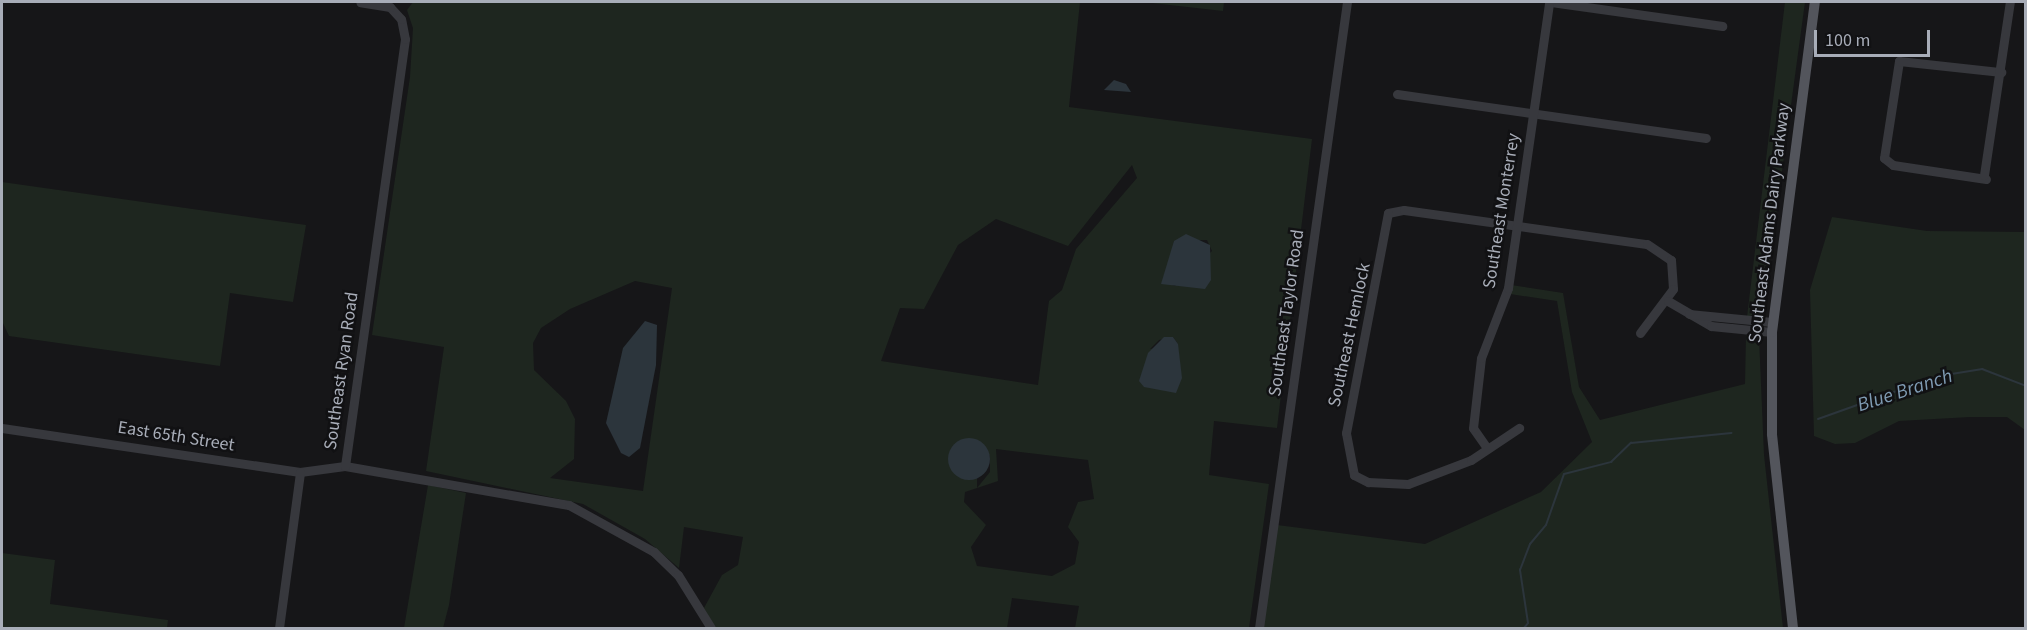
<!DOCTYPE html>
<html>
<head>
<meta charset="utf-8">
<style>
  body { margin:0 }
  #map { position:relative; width:2027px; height:630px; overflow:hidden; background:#161618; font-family:"Source Sans 3",sans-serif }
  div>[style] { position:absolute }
  .green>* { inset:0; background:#1e261f }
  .water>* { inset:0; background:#2c353c }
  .round { border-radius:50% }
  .stream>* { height:2px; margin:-1px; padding:0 1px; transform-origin:1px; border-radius:1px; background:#2c353c }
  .minor>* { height:9px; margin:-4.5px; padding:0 4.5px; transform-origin:4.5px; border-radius:4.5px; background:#37383d }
  .major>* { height:10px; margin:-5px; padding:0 5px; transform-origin:5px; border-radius:5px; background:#53555c }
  span { translate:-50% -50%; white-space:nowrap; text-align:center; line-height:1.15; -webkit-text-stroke:5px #111113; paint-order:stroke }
  .street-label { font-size:18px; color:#a8adb8 }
  .water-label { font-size:20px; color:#7f9bb3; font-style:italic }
  .frame { position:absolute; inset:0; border:3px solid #a8adb8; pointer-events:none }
  .scale { position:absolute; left:1814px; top:30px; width:116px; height:27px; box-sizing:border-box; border:3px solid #a8adb8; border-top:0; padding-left:8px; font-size:18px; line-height:21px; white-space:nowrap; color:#a8adb8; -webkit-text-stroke:4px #111113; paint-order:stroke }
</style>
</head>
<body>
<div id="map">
  <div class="green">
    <div style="clip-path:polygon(evenodd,413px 2px,1080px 2px,1069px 107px,1312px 139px,1277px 428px,1214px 421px,1209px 475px,1269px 484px,1249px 628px,1075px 628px,1079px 606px,1012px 598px,1007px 628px,715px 628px,704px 608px,722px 575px,738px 565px,743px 537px,684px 527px,679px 568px,645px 539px,583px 504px,426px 471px,444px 347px,372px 335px,410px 77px,413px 28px,407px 10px,413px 2px,1132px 165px,1137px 178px,1076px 249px,1062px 290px,1049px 301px,1038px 385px,881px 361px,900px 308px,924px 309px,958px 245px,996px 219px,1068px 246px,1132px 165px,413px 2px,1207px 240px,1212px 251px,1175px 286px,1167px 283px,1174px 241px,1207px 240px,413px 2px,635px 281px,672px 288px,643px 491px,550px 478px,574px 459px,575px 419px,566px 401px,534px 370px,533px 343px,541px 328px,570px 309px,635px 281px,413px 2px,1173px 337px,1178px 344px,1150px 349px,1159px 340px,1173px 337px,413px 2px,963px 439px,980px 444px,990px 456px,990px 472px,977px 488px,977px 478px,967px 477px,963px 439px,413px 2px,996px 449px,1088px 460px,1094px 499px,1078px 502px,1068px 527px,1079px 542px,1075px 564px,1052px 576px,977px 566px,971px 547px,986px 525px,964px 502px,965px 492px,998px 481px,996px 449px)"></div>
    <div style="clip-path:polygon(1143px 2px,1224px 2px,1223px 11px)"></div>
    <div style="clip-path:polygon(1785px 2px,1805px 2px,1763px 311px,1747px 317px)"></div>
    <div style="clip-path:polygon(2px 182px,306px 225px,293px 302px,230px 293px,220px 366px,9px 336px,2px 321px)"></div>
    <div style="clip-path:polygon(1832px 217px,1927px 231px,2025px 232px,2025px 430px,2007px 417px,1970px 417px,1899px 421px,1855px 443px,1835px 444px,1814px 436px,1810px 290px)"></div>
    <div style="clip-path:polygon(1511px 285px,1563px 293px,1579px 387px,1600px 420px,1745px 384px,1746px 335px,1759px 337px,1764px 455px,1783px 628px,1263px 628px,1277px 525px,1425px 544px,1541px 492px,1592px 442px,1572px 392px,1557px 301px,1510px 294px)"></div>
    <div style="clip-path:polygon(428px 485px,466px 493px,449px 605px,443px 628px,404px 628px)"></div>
    <div style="clip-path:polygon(2px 553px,55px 560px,50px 604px,168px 620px,167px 628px,2px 628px)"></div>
  </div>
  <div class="water">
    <div style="clip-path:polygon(1114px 80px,1126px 84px,1131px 92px,1104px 90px)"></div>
    <div style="clip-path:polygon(1186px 234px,1210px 245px,1211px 280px,1205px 289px,1161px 284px,1174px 241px)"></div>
    <div style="clip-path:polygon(645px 321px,657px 325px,656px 365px,640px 448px,629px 457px,621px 453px,606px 423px,623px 348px)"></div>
    <div style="clip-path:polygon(1164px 337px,1173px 337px,1178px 344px,1182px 378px,1176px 393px,1144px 387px,1139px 381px,1148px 353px)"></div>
    <div class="round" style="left:948px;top:438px;width:42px;height:42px"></div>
  </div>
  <div class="stream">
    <div style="left:1818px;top:419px;width:128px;rotate:-19.6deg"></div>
    <div style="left:1939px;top:376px;width:44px;rotate:-9.2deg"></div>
    <div style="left:1982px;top:369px;width:47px;rotate:21.1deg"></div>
    <div style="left:1524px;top:628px;width:6px;rotate:-51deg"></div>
    <div style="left:1528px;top:623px;width:54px;rotate:-98.6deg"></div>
    <div style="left:1520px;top:570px;width:28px;rotate:-69deg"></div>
    <div style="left:1530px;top:544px;width:25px;rotate:-50deg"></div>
    <div style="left:1546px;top:525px;width:54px;rotate:-70.6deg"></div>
    <div style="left:1564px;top:474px;width:49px;rotate:-14.3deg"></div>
    <div style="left:1611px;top:462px;width:28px;rotate:-44deg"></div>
    <div style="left:1631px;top:443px;width:101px;rotate:-5.7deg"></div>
  </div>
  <div class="minor">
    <div style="left:1551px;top:2px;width:173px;rotate:8deg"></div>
    <div style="left:1899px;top:61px;width:98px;rotate:98.8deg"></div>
    <div style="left:1884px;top:158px;width:11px;rotate:38deg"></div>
    <div style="left:1893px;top:165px;width:94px;rotate:8.6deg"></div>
    <div style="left:1899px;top:61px;width:103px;rotate:6.2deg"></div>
    <div style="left:1397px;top:94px;width:312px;rotate:8.1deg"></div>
    <div style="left:1984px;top:175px;width:175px;rotate:-81.5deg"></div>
    <div style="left:1388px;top:213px;width:16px;rotate:-11deg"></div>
    <div style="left:1404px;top:210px;width:245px;rotate:8deg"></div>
    <div style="left:1647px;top:244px;width:29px;rotate:34deg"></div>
    <div style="left:1671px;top:260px;width:29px;rotate:86deg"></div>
    <div style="left:1673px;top:289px;width:55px;rotate:126.9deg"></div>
    <div style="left:1668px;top:301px;width:50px;rotate:30.2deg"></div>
    <div style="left:1711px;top:326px;width:61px;rotate:5.6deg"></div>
    <div style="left:1689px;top:314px;width:83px;rotate:5.5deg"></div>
    <div style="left:2px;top:428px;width:301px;rotate:8.4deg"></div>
    <div style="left:300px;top:472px;width:45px;rotate:-7.6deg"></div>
    <div style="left:345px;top:466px;width:227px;rotate:9.9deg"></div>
    <div style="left:569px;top:505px;width:97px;rotate:28.9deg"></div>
    <div style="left:654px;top:552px;width:33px;rotate:44deg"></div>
    <div style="left:678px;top:575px;width:62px;rotate:58.1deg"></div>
    <div style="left:1487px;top:448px;width:24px;rotate:-125deg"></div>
    <div style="left:1473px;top:428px;width:70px;rotate:-83.5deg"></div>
    <div style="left:1481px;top:358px;width:75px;rotate:-68.9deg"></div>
    <div style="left:1508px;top:288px;width:289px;rotate:-81.8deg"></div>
    <div style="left:345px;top:466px;width:431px;rotate:-82deg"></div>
    <div style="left:405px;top:39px;width:20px;rotate:-101deg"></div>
    <div style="left:401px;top:19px;width:16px;rotate:-133deg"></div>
    <div style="left:390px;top:7px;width:30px;rotate:-171deg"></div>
    <div style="left:1354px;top:475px;width:43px;rotate:-100.8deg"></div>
    <div style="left:1346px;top:433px;width:224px;rotate:-79.2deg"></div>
    <div style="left:1354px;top:475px;width:16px;rotate:27deg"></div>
    <div style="left:1368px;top:482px;width:40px;rotate:2.9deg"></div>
    <div style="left:1408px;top:484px;width:67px;rotate:-20.9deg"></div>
    <div style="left:1471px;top:460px;width:58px;rotate:-33.7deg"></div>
    <div style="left:279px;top:628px;width:157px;rotate:-82.3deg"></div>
    <div style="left:1259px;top:628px;width:632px;rotate:-82deg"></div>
  </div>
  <div class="major">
    <div style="left:1793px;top:628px;width:195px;rotate:-96.2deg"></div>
    <div style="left:1772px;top:434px;width:102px;rotate:-90deg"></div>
    <div style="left:1772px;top:332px;width:333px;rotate:-82.6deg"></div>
  </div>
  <div class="street-label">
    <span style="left:1502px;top:211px;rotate:-81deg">Southeast Monterrey</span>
    <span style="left:1770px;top:223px;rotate:-83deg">Southeast Adams Dairy Parkway</span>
    <span style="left:1287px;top:313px;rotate:-82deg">Southeast Taylor Road</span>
    <span style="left:1350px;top:335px;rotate:-78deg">Southeast Hemlock</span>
    <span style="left:342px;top:371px;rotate:-82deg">Southeast Ryan Road</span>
    <span style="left:176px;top:437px;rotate:9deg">East 65th Street</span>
  </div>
  <div class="water-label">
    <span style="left:1905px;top:391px;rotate:-18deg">Blue Branch</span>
  </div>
  <div class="frame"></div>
  <div class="scale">100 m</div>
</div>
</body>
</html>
